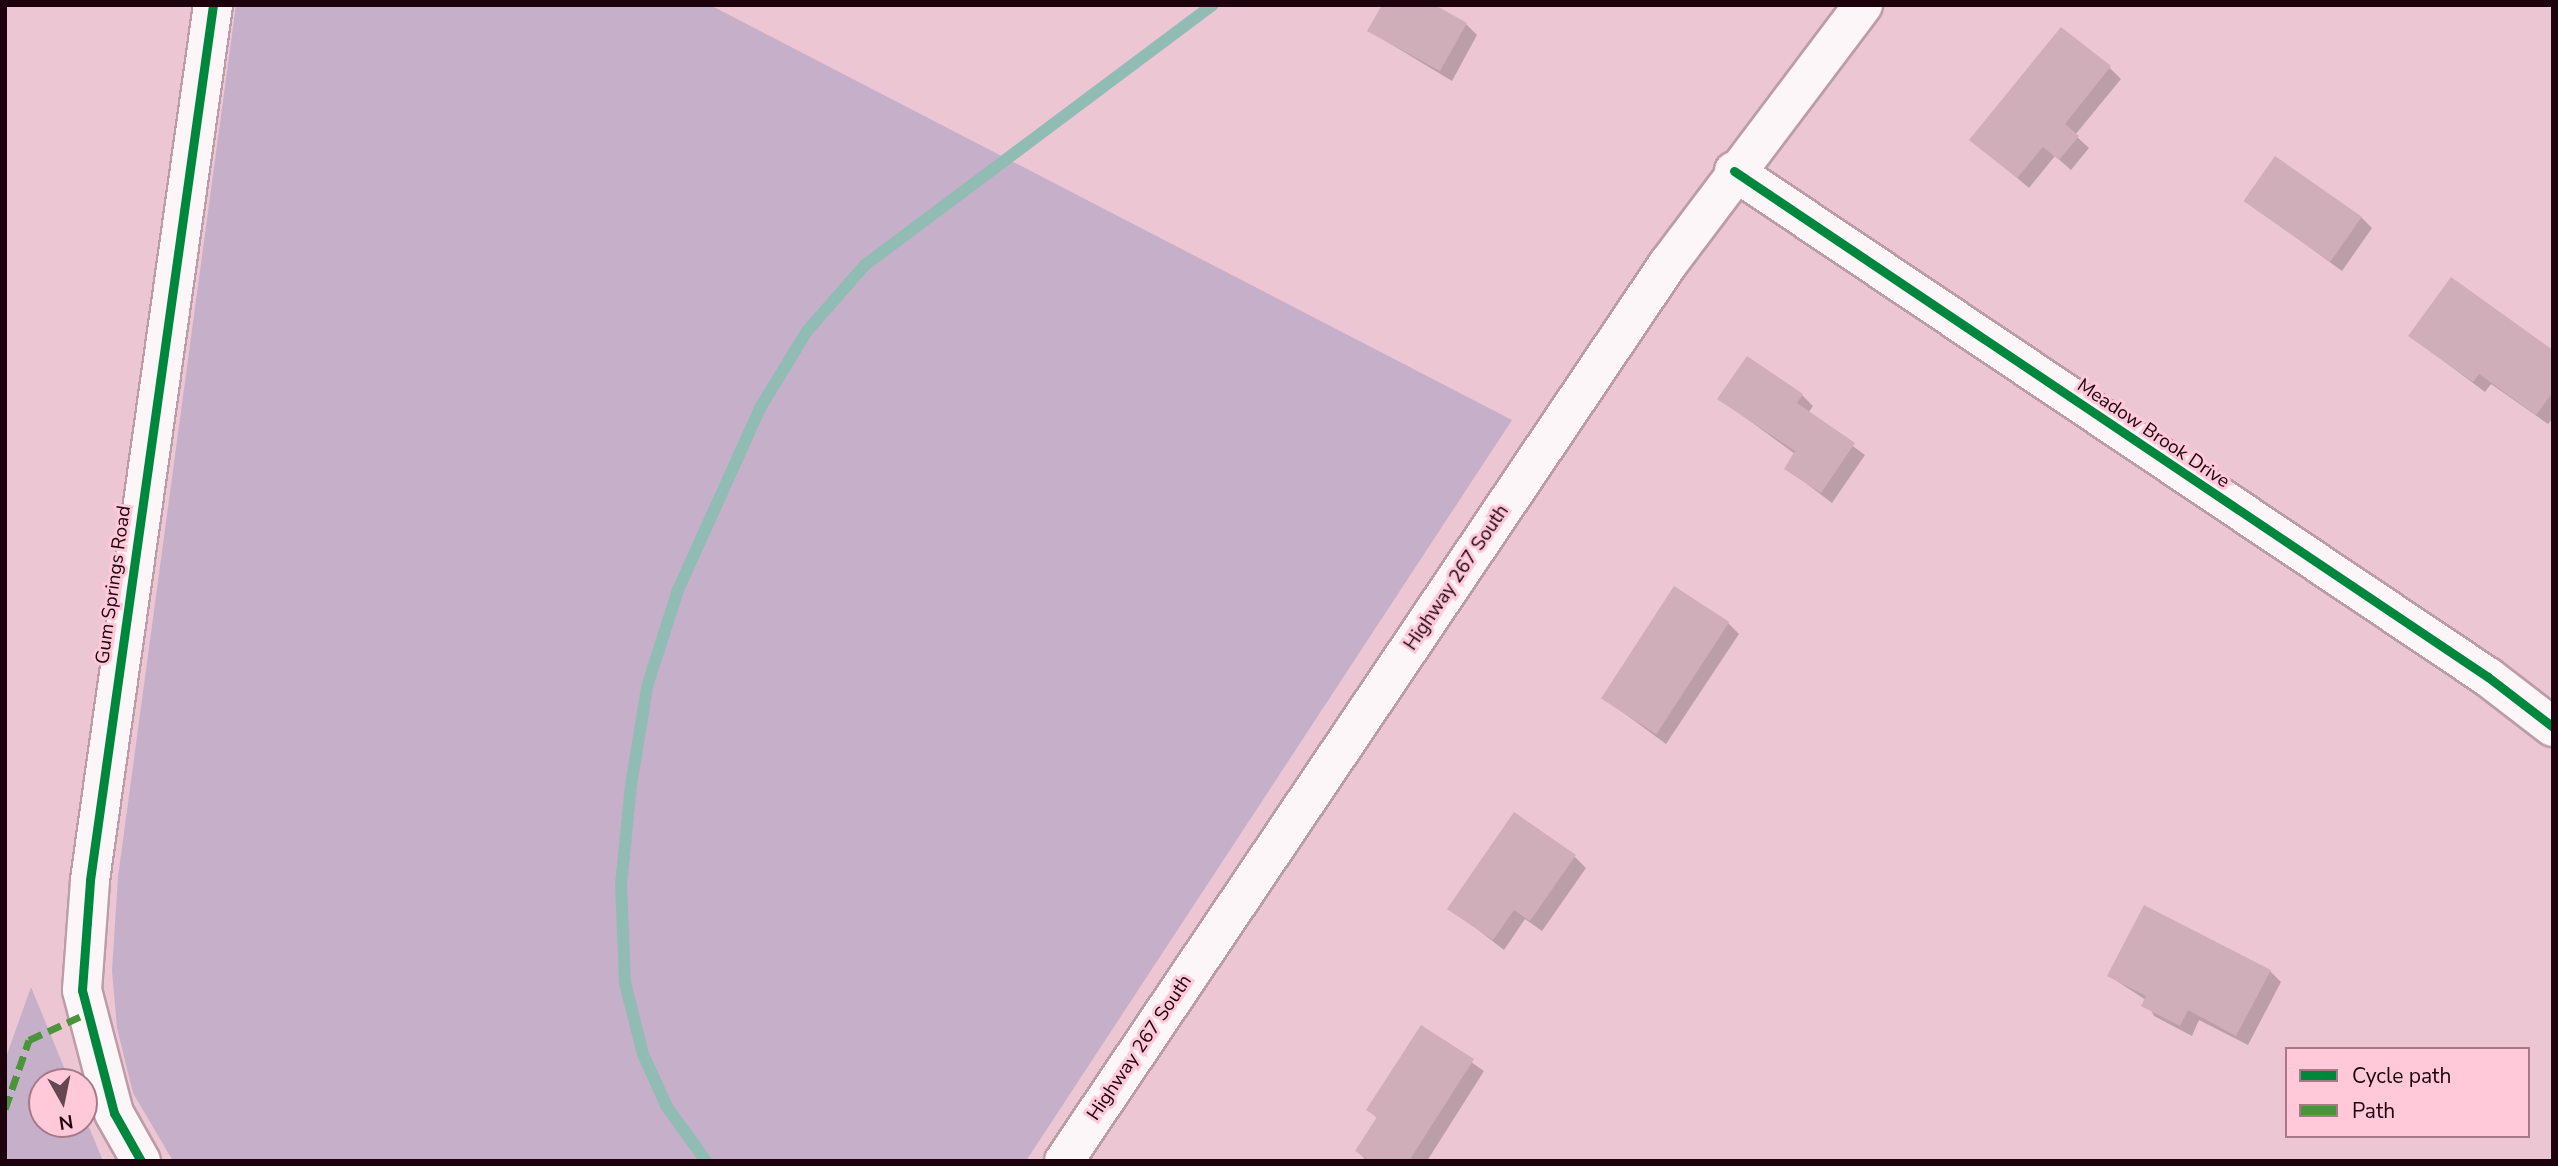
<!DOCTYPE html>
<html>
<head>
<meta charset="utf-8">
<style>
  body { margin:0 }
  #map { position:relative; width:2558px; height:1166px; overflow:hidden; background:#ecc6d3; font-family:"Nunito Sans",sans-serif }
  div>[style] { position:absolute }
  .green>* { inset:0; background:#c6afc9 }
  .shadow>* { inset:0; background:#0003 }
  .stream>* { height:12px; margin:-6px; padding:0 6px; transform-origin:6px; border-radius:6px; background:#91bcb4 }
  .building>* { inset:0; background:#cfaeb9; transform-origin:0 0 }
  .roads { filter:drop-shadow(2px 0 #bc9ca7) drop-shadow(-2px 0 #bc9ca7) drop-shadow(0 2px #bc9ca7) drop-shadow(0 -2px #bc9ca7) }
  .minor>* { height:38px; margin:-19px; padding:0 19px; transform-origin:19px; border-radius:19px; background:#fcf6f8 }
  .tertiary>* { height:38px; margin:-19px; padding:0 19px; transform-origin:19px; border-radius:19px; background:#fcf6f8 }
  .secondary>* { height:38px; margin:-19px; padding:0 19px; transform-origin:19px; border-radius:19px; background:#fcf6f8 }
  .quiet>* { height:7px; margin-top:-3.5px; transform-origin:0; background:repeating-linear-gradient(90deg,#4c943b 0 14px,transparent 0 21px) }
  .cycleway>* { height:9px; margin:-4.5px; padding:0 4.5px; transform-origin:4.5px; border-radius:4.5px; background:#00873e }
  span { translate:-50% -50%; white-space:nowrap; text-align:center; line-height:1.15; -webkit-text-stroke:6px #ffc9da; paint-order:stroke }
  .street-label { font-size:19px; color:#1d020d }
  .frame { position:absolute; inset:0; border:7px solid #1d020d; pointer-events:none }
  .legend { position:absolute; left:2285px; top:1047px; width:245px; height:91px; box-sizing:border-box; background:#ffc9da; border:2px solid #a57988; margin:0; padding:9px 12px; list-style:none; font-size:21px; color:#1d020d }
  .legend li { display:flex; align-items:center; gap:14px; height:35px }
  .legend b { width:35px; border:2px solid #a57988 }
  .north { position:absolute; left:28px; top:1068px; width:70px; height:70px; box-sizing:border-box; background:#ffc9da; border:2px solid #a57988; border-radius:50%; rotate:171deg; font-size:19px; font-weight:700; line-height:28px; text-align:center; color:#1d020d }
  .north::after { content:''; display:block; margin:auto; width:24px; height:32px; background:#654752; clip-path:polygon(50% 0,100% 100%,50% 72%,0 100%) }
</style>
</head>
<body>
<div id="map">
  <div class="green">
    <div style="clip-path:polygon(236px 5px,710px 5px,1512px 420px,1026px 1161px,173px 1161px,133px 1093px,117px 1028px,112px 971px,118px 877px)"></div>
    <div style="clip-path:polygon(31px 987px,70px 1082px,42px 1082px,42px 1124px,84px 1124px,84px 1115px,103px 1161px,5px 1161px,5px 1060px)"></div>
  </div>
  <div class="shadow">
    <div style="clip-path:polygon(1466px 24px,1477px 35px,1452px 81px,1369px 31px)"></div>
    <div style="clip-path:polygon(2110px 68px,2121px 79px,2075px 135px,2089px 148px,2071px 170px,2055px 156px,2029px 188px,1972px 140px)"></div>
    <div style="clip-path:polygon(2246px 201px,2361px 217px,2372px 228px,2342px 271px)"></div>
    <div style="clip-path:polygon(2410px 336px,2553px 352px,2553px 418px,2548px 424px,2491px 384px,2485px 392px)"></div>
    <div style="clip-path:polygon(1747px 358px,1802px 395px,1813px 406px,1808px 413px,1865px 455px,1832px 503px,1786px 468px,1795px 454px,1720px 399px)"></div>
    <div style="clip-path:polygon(1728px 623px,1739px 634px,1666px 744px,1602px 697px)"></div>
    <div style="clip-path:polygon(1575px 857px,1586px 868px,1542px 931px,1525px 919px,1504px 950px,1450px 908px)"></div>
    <div style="clip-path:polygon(2270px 971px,2281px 982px,2248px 1045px,2199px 1020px,2192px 1036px,2154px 1016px,2146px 1000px,2109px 976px)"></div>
    <div style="clip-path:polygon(1421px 1027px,1484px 1071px,1427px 1161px,1367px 1161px,1357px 1151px,1378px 1119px,1368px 1109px)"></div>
  </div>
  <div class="stream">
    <div style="left:706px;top:1161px;width:67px;rotate:-125.8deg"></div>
    <div style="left:667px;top:1107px;width:58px;rotate:-114.4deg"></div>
    <div style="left:643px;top:1054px;width:73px;rotate:-104.2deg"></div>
    <div style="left:625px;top:983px;width:98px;rotate:-92.3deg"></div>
    <div style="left:621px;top:885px;width:100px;rotate:-84.3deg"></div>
    <div style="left:631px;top:785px;width:99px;rotate:-80.7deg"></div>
    <div style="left:647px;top:687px;width:102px;rotate:-72.3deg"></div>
    <div style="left:678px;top:590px;width:200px;rotate:-65.7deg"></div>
    <div style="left:760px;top:408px;width:90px;rotate:-58.6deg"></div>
    <div style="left:807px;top:331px;width:88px;rotate:-48.7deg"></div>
    <div style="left:865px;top:265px;width:434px;rotate:-36.8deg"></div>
  </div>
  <div class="building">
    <div style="clip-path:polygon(1382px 5px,1435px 5px,1467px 23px,1440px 71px,1367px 31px)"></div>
    <div style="clip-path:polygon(2061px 27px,2111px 66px,2065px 124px,2079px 136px,2059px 160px,2043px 147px,2017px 178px,1969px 140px)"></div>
    <div style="left:2275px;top:156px;width:106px;height:55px;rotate:35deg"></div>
    <div style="clip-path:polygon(2451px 277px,2553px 350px,2553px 392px,2536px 415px,2479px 374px,2473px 382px,2408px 336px)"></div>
    <div style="clip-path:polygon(1747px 356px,1803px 394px,1797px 403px,1855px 443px,1821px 493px,1784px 469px,1795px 451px,1717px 399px)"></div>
    <div style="left:1674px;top:586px;width:66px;height:134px;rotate:33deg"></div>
    <div style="clip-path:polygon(1514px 812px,1576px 855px,1530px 921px,1514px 910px,1493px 940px,1447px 909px)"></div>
    <div style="clip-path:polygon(2144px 905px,2271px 970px,2236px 1036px,2188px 1010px,2180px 1026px,2141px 1006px,2146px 996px,2107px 976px)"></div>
    <div style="clip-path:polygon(1421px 1025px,1474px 1059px,1409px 1161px,1370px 1161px,1355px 1151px,1377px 1117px,1366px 1110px)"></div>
  </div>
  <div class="roads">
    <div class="minor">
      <div style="left:1734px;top:171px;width:908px;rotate:33.87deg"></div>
      <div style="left:2488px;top:677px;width:82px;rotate:37.6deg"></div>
    </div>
    <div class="tertiary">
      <div style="left:141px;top:1161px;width:55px;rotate:-119.4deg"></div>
      <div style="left:114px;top:1113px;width:127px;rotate:-104.6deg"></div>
      <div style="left:82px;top:990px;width:110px;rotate:-85.8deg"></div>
      <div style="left:90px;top:880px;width:884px;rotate:-82deg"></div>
    </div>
    <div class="secondary">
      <div style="left:1064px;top:1161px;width:1081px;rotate:-56.05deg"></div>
      <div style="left:1668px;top:264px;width:324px;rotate:-53deg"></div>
    </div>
  </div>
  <div class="quiet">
    <div style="left:5px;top:1109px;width:73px;rotate:-70.8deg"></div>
    <div style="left:29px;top:1040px;width:65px;rotate:-24.6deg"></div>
  </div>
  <div class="cycleway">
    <div style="left:1734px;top:171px;width:908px;rotate:33.87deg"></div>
    <div style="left:2488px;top:677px;width:82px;rotate:37.6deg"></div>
    <div style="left:141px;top:1161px;width:55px;rotate:-119.4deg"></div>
    <div style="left:114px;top:1113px;width:127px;rotate:-104.6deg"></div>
    <div style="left:82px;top:990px;width:110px;rotate:-85.8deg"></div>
    <div style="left:90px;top:880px;width:884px;rotate:-82deg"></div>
  </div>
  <div class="street-label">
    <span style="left:2153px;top:434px;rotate:34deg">Meadow Brook Drive</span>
    <span style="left:1457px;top:578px;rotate:-56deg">Highway 267 South</span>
    <span style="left:114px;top:585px;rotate:-82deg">Gum Springs Road</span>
    <span style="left:1140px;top:1048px;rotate:-56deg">Highway 267 South</span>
  </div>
  <div class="frame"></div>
  <ul class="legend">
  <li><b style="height:9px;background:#00873e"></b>Cycle path</li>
  <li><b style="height:9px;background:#4c943b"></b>Path</li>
  </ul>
  <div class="north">N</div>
</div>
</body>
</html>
